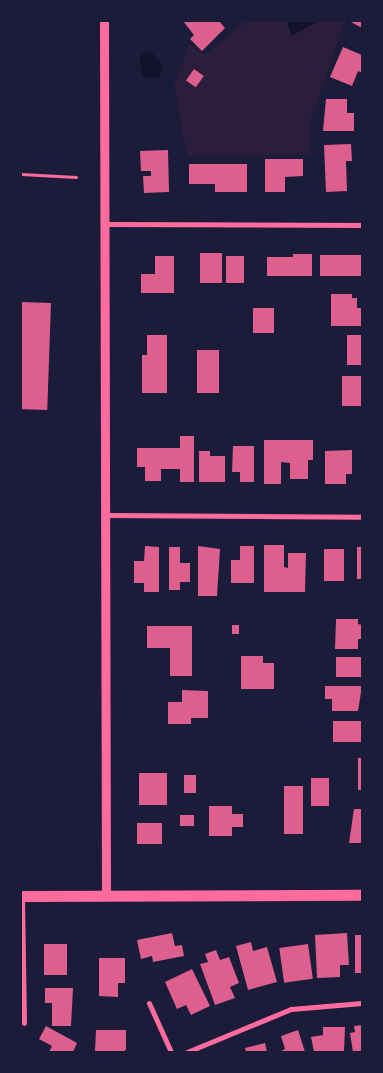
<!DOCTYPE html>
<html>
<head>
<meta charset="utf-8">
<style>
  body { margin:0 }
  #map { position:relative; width:383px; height:1073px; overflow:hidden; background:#1b1b3a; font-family:Ubuntu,sans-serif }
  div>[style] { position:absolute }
  .green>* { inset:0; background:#2a1e3b }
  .water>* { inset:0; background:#12122b }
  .building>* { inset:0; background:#dd5f8e; transform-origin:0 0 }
  .path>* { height:2.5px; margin:-1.25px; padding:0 1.25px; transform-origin:1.25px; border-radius:1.25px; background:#ff6b9d }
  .minor>* { height:5px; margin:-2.5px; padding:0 2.5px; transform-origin:2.5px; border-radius:2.5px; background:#ff6b9d }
  .tertiary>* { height:9px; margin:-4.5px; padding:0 4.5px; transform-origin:4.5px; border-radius:4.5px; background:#ff6b9d }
  .primary>* { height:11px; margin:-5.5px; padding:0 5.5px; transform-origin:5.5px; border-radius:5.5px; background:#ff6b9d }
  span { translate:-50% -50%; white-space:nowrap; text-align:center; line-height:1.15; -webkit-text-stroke:5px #1b1b3a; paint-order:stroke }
  .frame { position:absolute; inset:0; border:22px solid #1b1b3a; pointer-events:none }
</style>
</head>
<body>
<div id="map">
  <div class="green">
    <div style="clip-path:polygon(246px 21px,345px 21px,311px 120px,310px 154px,187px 156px,174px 85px,189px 44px,205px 55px)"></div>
  </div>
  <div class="water">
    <div style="clip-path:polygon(287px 21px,319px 21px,291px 36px)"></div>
    <div style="clip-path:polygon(151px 52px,162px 64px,163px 71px,157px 78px,144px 77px,141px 72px,140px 58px,142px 54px)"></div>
  </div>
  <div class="building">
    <div style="clip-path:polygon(183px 21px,219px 21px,225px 28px,202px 51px,190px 39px,194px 35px)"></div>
    <div style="clip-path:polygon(349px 21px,362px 21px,362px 28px)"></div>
    <div style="clip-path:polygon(343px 47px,362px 55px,362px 73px,358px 71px,352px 86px,330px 77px)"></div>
    <div style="left:194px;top:69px;width:12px;height:14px;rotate:35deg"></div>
    <div style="clip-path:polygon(326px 99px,347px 99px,347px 113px,354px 113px,354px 131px,323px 131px)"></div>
    <div style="clip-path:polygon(351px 144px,352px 161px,346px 161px,347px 191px,326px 192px,324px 145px)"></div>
    <div style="clip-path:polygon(168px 150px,169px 192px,144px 193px,143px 176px,151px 176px,151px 171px,141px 171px,140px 151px)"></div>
    <div style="clip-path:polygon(265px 159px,303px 159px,303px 176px,285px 177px,285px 192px,265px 192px)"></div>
    <div style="clip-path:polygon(189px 164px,247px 164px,247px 192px,215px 192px,215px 184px,189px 184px)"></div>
    <div style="left:200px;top:253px;width:22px;height:30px"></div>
    <div style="clip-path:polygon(293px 254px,312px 254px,312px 276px,267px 276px,267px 257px,293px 257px)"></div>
    <div style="left:320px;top:255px;width:42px;height:21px"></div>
    <div style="clip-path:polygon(155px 256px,174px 256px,174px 293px,141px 293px,141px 274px,155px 274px)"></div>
    <div style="left:226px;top:256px;width:18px;height:27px"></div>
    <div style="clip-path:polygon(331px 294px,352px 294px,352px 298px,357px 298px,357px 308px,362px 308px,362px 326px,331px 326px)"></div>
    <div style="left:21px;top:302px;width:30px;height:107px;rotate:2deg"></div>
    <div style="left:253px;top:308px;width:21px;height:25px"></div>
    <div style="clip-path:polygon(147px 335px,167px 335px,167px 393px,142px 393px,142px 355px,147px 355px)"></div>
    <div style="left:347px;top:335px;width:15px;height:30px"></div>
    <div style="left:197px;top:350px;width:22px;height:43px"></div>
    <div style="left:342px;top:376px;width:20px;height:30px"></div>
    <div style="clip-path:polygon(180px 436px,194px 436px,194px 482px,180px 482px,180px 469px,161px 469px,161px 481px,145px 481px,145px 467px,137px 467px,137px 448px,180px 448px)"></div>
    <div style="clip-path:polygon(264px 440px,313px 440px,313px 460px,308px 460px,308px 479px,290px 479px,290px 463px,281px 462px,281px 484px,264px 484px)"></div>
    <div style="clip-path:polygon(233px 446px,254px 446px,254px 482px,240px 482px,240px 472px,232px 472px)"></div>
    <div style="clip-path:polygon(352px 450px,352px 474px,346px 474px,346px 484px,325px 484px,325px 451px)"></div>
    <div style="clip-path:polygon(199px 451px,210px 451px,210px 456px,225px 456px,225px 482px,199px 482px)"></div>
    <div style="clip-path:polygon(264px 545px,284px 545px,284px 567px,288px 568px,288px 553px,306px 553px,305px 592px,264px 592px)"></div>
    <div style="clip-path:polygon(145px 546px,159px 547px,159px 592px,144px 592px,144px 583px,134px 583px,134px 561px,144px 561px)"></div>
    <div style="clip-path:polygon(198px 546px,220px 549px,217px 596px,198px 596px)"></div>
    <div style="clip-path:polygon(240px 546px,254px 546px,254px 583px,231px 583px,231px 560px,240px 560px)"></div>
    <div style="clip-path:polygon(169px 547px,180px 547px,180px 563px,190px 563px,190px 582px,180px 582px,180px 590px,169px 590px)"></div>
    <div style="left:357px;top:547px;width:5px;height:32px"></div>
    <div style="left:324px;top:549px;width:20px;height:32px"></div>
    <div style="clip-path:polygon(336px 619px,358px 619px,358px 624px,362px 625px,362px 639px,358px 639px,358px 649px,335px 649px)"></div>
    <div style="left:232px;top:625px;width:7px;height:9px"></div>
    <div style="clip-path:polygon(147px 626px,192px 626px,192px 676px,170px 676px,170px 648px,147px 648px)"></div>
    <div style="clip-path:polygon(241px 656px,263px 656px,263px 663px,274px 663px,274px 689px,241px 689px)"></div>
    <div style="left:336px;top:657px;width:26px;height:20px"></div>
    <div style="clip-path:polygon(325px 686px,362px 686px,358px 711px,332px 711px,332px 699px,325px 699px)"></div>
    <div style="clip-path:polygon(182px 690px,208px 691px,208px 718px,191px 718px,191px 724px,168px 724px,168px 702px,182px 702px)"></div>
    <div style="left:333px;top:721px;width:29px;height:21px"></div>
    <div style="left:358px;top:758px;width:4px;height:32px"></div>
    <div style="left:139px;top:773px;width:28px;height:32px"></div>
    <div style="left:184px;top:775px;width:12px;height:18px"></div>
    <div style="left:311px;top:778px;width:18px;height:28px"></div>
    <div style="left:284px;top:786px;width:19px;height:48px"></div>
    <div style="clip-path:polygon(209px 806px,232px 806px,232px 814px,243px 814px,243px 827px,232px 827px,232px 836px,209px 836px)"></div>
    <div style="clip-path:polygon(354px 809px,362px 809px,362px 843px,349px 843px)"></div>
    <div style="left:180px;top:815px;width:14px;height:11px"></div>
    <div style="left:137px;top:823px;width:25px;height:21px"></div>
    <div style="clip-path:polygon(172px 933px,175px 946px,182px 945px,184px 956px,153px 962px,152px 956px,141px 959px,137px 940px)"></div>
    <div style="clip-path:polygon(347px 933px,349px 965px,340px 965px,340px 977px,317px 978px,315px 935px)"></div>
    <div style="left:355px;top:935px;width:7px;height:38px"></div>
    <div style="clip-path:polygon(251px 942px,253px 951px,267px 947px,277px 982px,248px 990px,236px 946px)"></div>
    <div style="left:44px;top:944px;width:23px;height:31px"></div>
    <div style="left:308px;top:944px;width:35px;height:29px;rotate:82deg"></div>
    <div style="clip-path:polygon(216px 950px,220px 960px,229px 957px,239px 983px,230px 987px,235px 998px,215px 1005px,200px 964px,208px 962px,205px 954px)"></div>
    <div style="clip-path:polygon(99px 958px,125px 958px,125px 983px,118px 983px,118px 997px,99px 996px)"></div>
    <div style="clip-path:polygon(192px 969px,210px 1006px,191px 1015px,186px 1005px,177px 1009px,165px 982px)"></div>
    <div style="clip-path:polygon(45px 988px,73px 988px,71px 1026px,52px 1026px,52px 1003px,45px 1003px)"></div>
    <div style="clip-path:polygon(362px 1025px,362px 1052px,353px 1052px,350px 1033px,355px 1032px,354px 1026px)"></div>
    <div style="clip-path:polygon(46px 1026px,77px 1043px,73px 1052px,49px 1052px,52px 1046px,39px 1039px)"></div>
    <div style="clip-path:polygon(323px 1027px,345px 1027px,344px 1052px,314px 1052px,311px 1037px,323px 1035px)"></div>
    <div style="clip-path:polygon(96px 1030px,126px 1030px,126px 1049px,124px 1052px,95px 1052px)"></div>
    <div style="clip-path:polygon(298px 1030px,305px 1052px,279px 1052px,285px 1049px,281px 1036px)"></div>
    <div style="clip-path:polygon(265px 1043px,267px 1052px,246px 1052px,245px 1048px)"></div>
  </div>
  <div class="path">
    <div style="left:21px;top:174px;width:55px;rotate:3.1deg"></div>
  </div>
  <div class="minor">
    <div style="left:105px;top:224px;width:257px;rotate:0.2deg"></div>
    <div style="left:107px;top:515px;width:255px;rotate:0.4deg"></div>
    <div style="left:22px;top:897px;width:126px;rotate:89.1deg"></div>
    <div style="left:149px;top:1003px;width:54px;rotate:65.8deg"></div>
    <div style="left:187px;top:1052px;width:113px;rotate:-22.5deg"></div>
    <div style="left:291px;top:1009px;width:71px;rotate:-4.8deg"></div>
  </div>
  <div class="tertiary">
    <div style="left:104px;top:21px;width:875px;rotate:89.87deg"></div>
  </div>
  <div class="primary">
    <div style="left:21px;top:896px;width:341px;rotate:-0.2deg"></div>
  </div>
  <div class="frame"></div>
</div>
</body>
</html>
